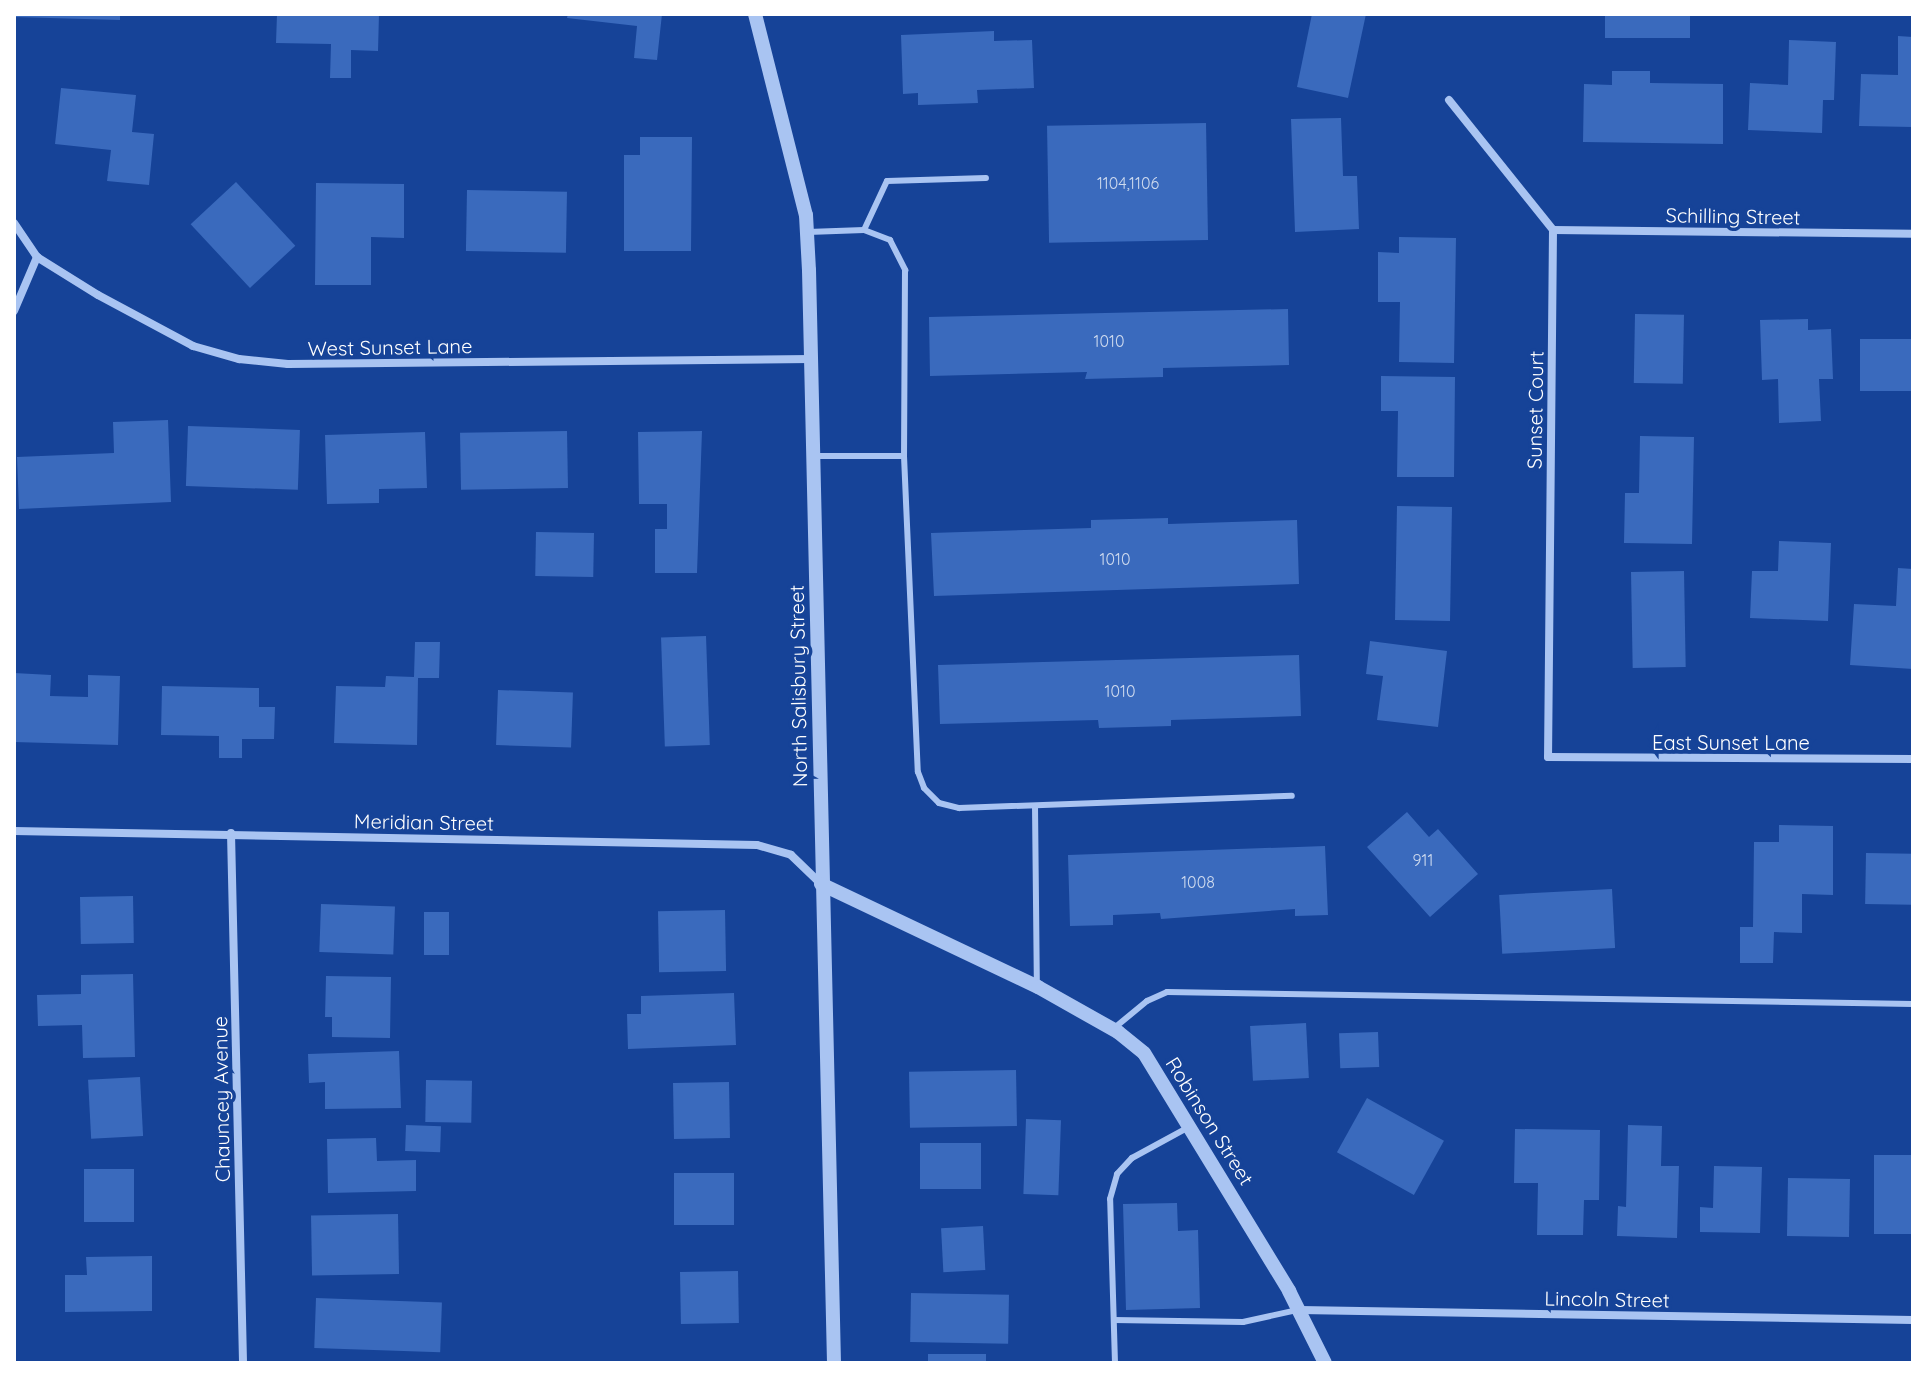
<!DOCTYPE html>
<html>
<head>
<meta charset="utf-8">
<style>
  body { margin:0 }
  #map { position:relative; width:1927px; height:1377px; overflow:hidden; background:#164398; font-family:Quicksand,sans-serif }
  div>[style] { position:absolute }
  .building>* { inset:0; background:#3a6abd; transform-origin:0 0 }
  .service>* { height:6px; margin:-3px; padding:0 3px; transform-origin:3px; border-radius:3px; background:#a9c4f2 }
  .minor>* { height:8px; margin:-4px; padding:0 4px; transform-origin:4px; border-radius:4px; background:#a9c4f2 }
  .tertiary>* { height:14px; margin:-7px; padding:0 7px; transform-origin:7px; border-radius:7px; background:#a9c4f2 }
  span { translate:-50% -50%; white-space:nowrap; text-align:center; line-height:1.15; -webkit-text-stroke:7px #164398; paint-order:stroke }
  .number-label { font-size:16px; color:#cedaee }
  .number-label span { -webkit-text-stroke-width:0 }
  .street-label { font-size:20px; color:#fff }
  .frame { position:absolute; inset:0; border:16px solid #fff; pointer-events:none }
</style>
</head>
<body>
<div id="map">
  <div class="building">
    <div style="clip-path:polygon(14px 14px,120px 14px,120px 20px,14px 17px)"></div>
    <div style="clip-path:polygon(277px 14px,379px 14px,378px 51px,351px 50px,351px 78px,330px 78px,331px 44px,276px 43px)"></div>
    <div style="clip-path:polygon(568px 14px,662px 14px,657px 60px,634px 58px,637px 26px,567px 18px)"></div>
    <div style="clip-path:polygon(1312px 14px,1366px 14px,1348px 98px,1297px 87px)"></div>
    <div style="left:1605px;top:14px;width:85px;height:24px"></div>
    <div style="clip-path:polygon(994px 31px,994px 41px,1032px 40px,1034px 88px,977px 90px,978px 103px,918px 105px,918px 93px,903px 94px,901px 35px)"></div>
    <div style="clip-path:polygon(1898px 36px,1913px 37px,1913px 127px,1859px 126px,1861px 74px,1898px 75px)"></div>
    <div style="clip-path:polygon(1789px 40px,1836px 42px,1834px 100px,1823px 100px,1822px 133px,1748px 130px,1750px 83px,1788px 85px)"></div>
    <div style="clip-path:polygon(1612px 71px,1650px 71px,1650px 83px,1723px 84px,1723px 144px,1583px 142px,1584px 84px,1612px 85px)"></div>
    <div style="clip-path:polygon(61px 88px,136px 95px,132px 132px,154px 134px,149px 185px,107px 181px,111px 150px,55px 144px)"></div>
    <div style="clip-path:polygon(1341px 118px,1343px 176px,1357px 176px,1359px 229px,1295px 232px,1291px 119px)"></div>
    <div style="left:1206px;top:123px;width:117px;height:159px;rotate:89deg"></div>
    <div style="clip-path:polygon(640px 137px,692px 137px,691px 251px,624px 251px,624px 155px,640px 155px)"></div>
    <div style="left:236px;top:182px;width:87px;height:62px;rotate:47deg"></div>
    <div style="clip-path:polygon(316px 183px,404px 184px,404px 238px,371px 237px,371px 285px,315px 285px)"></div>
    <div style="left:467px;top:190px;width:100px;height:61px;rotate:1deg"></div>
    <div style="clip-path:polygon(1399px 237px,1456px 238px,1454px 363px,1399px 362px,1400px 302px,1378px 302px,1378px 252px,1399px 253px)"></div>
    <div style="clip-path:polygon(1288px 309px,1289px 365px,1163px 368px,1163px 377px,1085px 379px,1087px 372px,930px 376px,929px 317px)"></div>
    <div style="left:1635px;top:314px;width:49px;height:69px;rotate:1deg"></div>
    <div style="clip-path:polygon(1808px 319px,1808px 330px,1831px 329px,1833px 379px,1819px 379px,1821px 421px,1779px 423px,1778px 379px,1762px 380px,1760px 320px)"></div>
    <div style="left:1860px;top:339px;width:53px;height:52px"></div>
    <div style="clip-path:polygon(1381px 376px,1455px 377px,1454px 477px,1397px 477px,1398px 411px,1381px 411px)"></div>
    <div style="clip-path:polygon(168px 420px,171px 502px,19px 509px,17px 457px,114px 453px,113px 422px)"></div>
    <div style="left:188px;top:426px;width:112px;height:60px;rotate:2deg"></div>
    <div style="left:567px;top:431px;width:57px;height:107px;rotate:89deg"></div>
    <div style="clip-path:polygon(702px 431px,697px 573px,655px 573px,655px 529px,667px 529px,667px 504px,639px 504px,638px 432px)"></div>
    <div style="clip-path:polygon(425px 432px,427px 488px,379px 489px,379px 503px,327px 504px,325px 435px)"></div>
    <div style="clip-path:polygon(1640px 436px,1694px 437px,1692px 544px,1624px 543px,1625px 493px,1639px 493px)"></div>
    <div style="left:1397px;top:506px;width:55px;height:114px;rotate:1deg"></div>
    <div style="clip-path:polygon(1168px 518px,1168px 524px,1297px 520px,1299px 584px,934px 596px,931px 533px,1091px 528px,1091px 520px)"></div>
    <div style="left:536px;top:532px;width:58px;height:44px;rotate:1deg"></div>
    <div style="clip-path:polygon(1779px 541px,1831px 543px,1828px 621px,1750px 618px,1752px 571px,1778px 571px)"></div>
    <div style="clip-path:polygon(1898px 568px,1913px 569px,1913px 669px,1850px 665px,1854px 604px,1896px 606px)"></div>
    <div style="left:1684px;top:571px;width:96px;height:53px;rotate:89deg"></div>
    <div style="left:706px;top:636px;width:109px;height:45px;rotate:88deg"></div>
    <div style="clip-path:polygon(1370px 641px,1447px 651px,1438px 727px,1377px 720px,1383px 676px,1366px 674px)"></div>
    <div style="clip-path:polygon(415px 642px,440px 642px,439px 678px,418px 678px,417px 745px,334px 743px,336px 686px,385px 687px,386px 676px,414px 677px)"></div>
    <div style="clip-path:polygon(1299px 655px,1301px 716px,1171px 720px,1171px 726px,1099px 728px,1098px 720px,940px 724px,938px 665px)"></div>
    <div style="clip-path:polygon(14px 673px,51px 675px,50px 696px,88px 697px,88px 675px,120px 676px,118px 745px,14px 742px)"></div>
    <div style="clip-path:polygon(162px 686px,259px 688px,259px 707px,275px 707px,274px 739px,242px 739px,242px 758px,219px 758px,219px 736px,161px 735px)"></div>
    <div style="left:498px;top:690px;width:75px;height:55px;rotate:2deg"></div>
    <div style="clip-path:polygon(1407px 812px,1429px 837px,1438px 829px,1478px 874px,1430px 917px,1367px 847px)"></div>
    <div style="clip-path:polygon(1779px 825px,1833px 826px,1833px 895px,1802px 894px,1802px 933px,1774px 932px,1773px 963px,1740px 963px,1740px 927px,1753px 927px,1754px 842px,1779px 842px)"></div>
    <div style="clip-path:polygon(1325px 846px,1328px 915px,1295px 916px,1295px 909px,1161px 919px,1160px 913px,1113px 915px,1113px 925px,1070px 926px,1068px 855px)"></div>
    <div style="left:1866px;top:853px;width:47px;height:51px;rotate:1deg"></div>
    <div style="left:1612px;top:889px;width:59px;height:113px;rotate:87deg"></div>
    <div style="left:133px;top:896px;width:47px;height:53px;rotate:89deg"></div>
    <div style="left:321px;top:904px;width:74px;height:48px;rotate:2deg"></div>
    <div style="left:725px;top:910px;width:61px;height:67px;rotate:89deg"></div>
    <div style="left:424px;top:912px;width:25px;height:43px"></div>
    <div style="clip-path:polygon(133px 974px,135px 1057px,83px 1058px,82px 1025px,38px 1026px,37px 995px,81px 994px,81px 975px)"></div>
    <div style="clip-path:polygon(326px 976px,391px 977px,390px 1038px,332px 1037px,332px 1017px,325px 1017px)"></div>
    <div style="clip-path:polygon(734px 993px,736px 1045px,628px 1049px,627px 1014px,641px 1014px,641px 996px)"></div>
    <div style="left:1306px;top:1023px;width:55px;height:56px;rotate:87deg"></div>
    <div style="left:1378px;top:1032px;width:35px;height:39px;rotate:88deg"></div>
    <div style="clip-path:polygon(399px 1051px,401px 1108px,325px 1109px,325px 1082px,309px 1083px,308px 1054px)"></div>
    <div style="left:1016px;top:1070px;width:56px;height:107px;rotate:89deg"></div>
    <div style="left:140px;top:1077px;width:59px;height:52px;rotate:87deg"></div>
    <div style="left:426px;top:1080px;width:46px;height:42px;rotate:1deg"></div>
    <div style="left:729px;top:1082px;width:56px;height:56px;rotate:89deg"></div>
    <div style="left:1367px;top:1098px;width:88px;height:62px;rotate:29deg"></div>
    <div style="left:1026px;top:1119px;width:35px;height:75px;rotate:2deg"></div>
    <div style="left:406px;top:1125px;width:35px;height:26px;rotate:2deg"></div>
    <div style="clip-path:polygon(1628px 1125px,1662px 1126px,1661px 1166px,1679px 1166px,1677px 1238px,1617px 1236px,1618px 1206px,1626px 1207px)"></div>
    <div style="clip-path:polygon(1515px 1129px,1600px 1130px,1599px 1200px,1584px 1200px,1583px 1235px,1537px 1235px,1538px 1183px,1514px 1183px)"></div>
    <div style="clip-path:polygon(376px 1138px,377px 1161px,416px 1160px,416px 1191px,328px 1193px,327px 1139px)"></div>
    <div style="left:981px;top:1143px;width:46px;height:61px;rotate:90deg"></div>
    <div style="left:1913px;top:1155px;width:79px;height:39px;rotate:90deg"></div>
    <div style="clip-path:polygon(1714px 1166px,1762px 1167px,1760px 1233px,1700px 1232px,1700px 1207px,1713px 1208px)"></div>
    <div style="left:84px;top:1169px;width:50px;height:53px"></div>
    <div style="left:674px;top:1173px;width:60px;height:52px"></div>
    <div style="left:1788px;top:1178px;width:62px;height:58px;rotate:1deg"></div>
    <div style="clip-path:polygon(1177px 1203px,1178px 1231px,1198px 1230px,1200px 1308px,1126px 1310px,1123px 1204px)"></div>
    <div style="left:398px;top:1214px;width:60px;height:87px;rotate:89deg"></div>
    <div style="left:983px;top:1226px;width:44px;height:42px;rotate:87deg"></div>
    <div style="clip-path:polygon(152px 1256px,152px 1311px,65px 1312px,65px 1275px,87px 1275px,86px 1257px)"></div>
    <div style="left:738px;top:1271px;width:52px;height:58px;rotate:89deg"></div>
    <div style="left:911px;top:1293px;width:98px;height:49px;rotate:1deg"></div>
    <div style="left:316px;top:1298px;width:126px;height:50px;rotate:2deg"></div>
    <div style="left:986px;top:1354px;width:9px;height:58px;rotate:90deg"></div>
  </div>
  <div class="service">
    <div style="left:864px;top:230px;width:54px;rotate:-64.9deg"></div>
    <div style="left:887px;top:181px;width:99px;rotate:-1.7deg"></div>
    <div style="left:808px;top:232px;width:56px;rotate:-2deg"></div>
    <div style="left:864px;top:230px;width:28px;rotate:21deg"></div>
    <div style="left:890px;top:240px;width:34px;rotate:63deg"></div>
    <div style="left:905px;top:270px;width:186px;rotate:90.3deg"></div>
    <div style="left:904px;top:456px;width:316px;rotate:87.5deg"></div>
    <div style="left:918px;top:772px;width:17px;rotate:69deg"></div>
    <div style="left:924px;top:788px;width:21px;rotate:45deg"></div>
    <div style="left:939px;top:803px;width:21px;rotate:14deg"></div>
    <div style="left:959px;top:808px;width:333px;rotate:-2.1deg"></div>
    <div style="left:816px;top:456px;width:88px"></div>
    <div style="left:1035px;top:806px;width:180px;rotate:89.4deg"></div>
    <div style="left:1113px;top:1029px;width:44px;rotate:-39.5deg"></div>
    <div style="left:1147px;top:1001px;width:22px;rotate:-24deg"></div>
    <div style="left:1167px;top:992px;width:746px;rotate:0.92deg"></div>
    <div style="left:1114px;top:1320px;width:129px;rotate:0.9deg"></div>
    <div style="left:1243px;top:1322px;width:55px;rotate:-12.5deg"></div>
    <div style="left:1115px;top:1363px;width:164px;rotate:-91.7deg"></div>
    <div style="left:1110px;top:1199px;width:26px;rotate:-74deg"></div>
    <div style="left:1117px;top:1174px;width:22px;rotate:-47deg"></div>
    <div style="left:1132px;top:1158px;width:65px;rotate:-28.5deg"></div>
  </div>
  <div class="minor">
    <div style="left:1449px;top:100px;width:166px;rotate:51.3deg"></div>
    <div style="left:1553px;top:230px;width:527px;rotate:90.54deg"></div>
    <div style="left:1548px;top:757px;width:365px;rotate:0.3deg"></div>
    <div style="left:14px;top:223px;width:41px;rotate:55.9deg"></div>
    <div style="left:37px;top:257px;width:72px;rotate:31.9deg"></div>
    <div style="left:98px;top:295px;width:108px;rotate:28.2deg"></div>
    <div style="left:193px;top:346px;width:48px;rotate:15.8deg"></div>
    <div style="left:239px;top:359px;width:49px;rotate:5.8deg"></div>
    <div style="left:288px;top:364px;width:523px;rotate:-0.55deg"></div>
    <div style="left:1553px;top:230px;width:360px;rotate:0.6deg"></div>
    <div style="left:14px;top:311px;width:59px;rotate:-66.9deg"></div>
    <div style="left:14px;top:831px;width:743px;rotate:1.08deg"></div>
    <div style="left:757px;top:845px;width:35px;rotate:16deg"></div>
    <div style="left:791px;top:855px;width:42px;rotate:44deg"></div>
    <div style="left:231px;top:833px;width:530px;rotate:88.7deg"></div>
    <div style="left:1300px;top:1310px;width:613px;rotate:0.93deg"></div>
  </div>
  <div class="tertiary">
    <div style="left:755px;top:14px;width:207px;rotate:75.8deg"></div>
    <div style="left:806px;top:215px;width:55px;rotate:86.9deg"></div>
    <div style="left:809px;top:270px;width:1093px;rotate:88.69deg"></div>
    <div style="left:821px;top:884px;width:240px;rotate:25.4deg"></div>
    <div style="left:1038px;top:987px;width:92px;rotate:29.4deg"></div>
    <div style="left:1118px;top:1032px;width:33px;rotate:39deg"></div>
    <div style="left:1144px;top:1053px;width:279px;rotate:58.6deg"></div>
    <div style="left:1289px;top:1291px;width:80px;rotate:63.4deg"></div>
  </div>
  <div class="number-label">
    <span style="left:1128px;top:183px">1104,1106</span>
    <span style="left:1109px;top:341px">1010</span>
    <span style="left:1115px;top:559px">1010</span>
    <span style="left:1120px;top:691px">1010</span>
    <span style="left:1423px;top:860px">911</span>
    <span style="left:1198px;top:882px">1008</span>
  </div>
  <div class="street-label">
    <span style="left:1733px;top:216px;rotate:1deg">Schilling Street</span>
    <span style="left:390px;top:347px;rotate:-1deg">West Sunset Lane</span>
    <span style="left:1535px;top:410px;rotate:-89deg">Sunset Court</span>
    <span style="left:798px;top:686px;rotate:-91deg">North Salisbury Street</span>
    <span style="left:1731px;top:742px">East Sunset Lane</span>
    <span style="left:424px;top:822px;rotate:1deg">Meridian Street</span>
    <span style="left:221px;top:1099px;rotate:-91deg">Chauncey Avenue</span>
    <span style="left:1210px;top:1121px;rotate:58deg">Robinson Street</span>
    <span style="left:1607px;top:1299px;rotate:1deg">Lincoln Street</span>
  </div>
  <div class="frame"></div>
</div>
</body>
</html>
